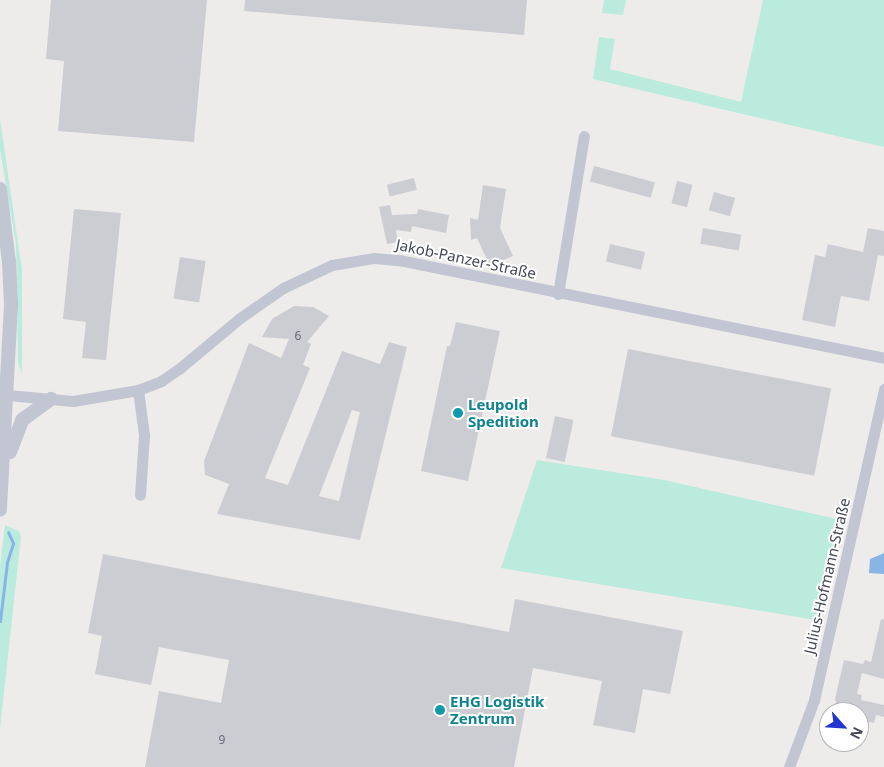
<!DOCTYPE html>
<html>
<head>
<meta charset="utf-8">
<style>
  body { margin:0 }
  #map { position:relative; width:884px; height:767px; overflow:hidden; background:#eeeceb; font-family:"Noto Sans",sans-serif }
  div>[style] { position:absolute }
  .green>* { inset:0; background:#baebdd }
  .water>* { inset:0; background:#89b5e6 }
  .stream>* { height:3px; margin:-1.5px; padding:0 1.5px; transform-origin:1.5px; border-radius:1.5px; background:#89b5e6 }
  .building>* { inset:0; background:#ccccd3; transform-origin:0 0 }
  .minor>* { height:11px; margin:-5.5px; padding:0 5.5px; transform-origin:5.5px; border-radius:5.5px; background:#c2c6d2 }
  .tertiary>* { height:14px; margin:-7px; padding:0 7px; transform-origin:7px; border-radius:7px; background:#c2c6d2 }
  .dots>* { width:14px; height:14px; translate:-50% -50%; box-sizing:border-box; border:2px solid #fff; border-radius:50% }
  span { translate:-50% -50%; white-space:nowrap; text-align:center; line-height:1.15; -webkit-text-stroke:4px #fff; paint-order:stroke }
  .number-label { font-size:12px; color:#676a77 }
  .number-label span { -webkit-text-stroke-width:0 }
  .street-label { font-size:15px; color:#454958 }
  .culture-label { font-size:15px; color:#0d838f; font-weight:700 }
  .left { translate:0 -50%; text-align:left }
  .north { position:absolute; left:819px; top:702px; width:50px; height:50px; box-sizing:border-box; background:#fff; border:1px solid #b5b6bc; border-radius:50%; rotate:116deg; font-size:14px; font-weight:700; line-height:20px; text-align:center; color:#454958 }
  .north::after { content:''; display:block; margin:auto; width:18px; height:22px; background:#2136d2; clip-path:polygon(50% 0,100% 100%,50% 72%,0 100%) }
</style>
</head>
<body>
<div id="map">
  <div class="green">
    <div style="clip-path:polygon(604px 0,626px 0,623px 15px,602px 13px)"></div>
    <div style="clip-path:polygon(763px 0,884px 0,884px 147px,593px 79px,599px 37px,615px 39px,610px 69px,741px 102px)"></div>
    <div style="clip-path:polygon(0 119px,22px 270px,22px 374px,18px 363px,16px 244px,0 149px)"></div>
    <div style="clip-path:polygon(537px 460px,664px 480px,841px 520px,816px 620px,501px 568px)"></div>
    <div style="clip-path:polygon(5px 525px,19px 531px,21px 536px,0 729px,0 566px)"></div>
  </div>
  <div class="water">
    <div style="clip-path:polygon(884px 553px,884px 574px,869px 573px,870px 559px)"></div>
  </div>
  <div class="stream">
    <div style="left:0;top:621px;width:59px;rotate:-83.2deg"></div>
    <div style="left:7px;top:562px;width:20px;rotate:-72deg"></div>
    <div style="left:13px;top:543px;width:12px;rotate:-114deg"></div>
  </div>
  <div class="building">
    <div style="clip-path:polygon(51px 0,207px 0,194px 142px,58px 131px,64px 61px,46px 59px)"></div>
    <div style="clip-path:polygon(245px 0,527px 0,524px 35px,244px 11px)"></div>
    <div style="left:594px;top:166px;width:63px;height:16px;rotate:15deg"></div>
    <div style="left:414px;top:178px;width:12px;height:28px;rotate:76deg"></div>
    <div style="left:677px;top:181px;width:16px;height:23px;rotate:14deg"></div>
    <div style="clip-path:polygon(483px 185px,506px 189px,500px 228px,513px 256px,490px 266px,477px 238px,471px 240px,470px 218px,478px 220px)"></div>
    <div style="left:714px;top:192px;width:22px;height:19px;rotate:16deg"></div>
    <div style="clip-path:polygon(390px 205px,392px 215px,417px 214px,418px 209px,449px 215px,446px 233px,412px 226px,411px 232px,396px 230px,398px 242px,387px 244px,379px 207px)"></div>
    <div style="clip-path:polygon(74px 209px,121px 213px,106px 360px,82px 358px,86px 322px,63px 319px)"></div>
    <div style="left:703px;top:228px;width:39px;height:16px;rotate:10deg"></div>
    <div style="clip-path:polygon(868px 228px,884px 231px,884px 256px,878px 255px,869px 301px,841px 296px,835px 327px,802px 320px,815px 255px,825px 257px,828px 244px,863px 252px)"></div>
    <div style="left:610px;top:244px;width:36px;height:18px;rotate:13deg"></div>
    <div style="left:180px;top:257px;width:26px;height:42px;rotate:9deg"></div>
    <div style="clip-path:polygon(evenodd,294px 306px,313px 307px,329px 316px,307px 342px,311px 344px,303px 365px,310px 368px,265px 478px,288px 485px,342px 351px,380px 364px,389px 342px,407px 347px,360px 540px,217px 514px,229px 484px,205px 475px,204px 461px,249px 343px,281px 358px,289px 339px,262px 337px,272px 319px,294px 306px,352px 410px,360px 412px,339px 501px,319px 496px,352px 410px)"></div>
    <div style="clip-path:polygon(456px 322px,500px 331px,468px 481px,421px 471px,447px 346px,450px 346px)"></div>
    <div style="left:628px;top:349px;width:207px;height:89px;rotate:11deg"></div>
    <div style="left:555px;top:416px;width:19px;height:43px;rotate:12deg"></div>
    <div style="clip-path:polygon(103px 554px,509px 632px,515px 599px,683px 631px,670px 694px,643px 689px,635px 733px,593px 725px,602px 681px,533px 668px,514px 767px,145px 767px,159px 691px,221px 703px,229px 660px,159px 647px,151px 685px,95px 674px,102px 636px,88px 633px)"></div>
    <div style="clip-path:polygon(881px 619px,884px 620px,884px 679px,862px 673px,857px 694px,862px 695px,861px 700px,884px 705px,884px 717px,876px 715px,874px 723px,859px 720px,859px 712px,839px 712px,835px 699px,844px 660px,863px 664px,865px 660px,871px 662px)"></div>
  </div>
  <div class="minor">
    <div style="left:558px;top:294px;width:160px;rotate:-80.7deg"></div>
    <div style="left:138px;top:390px;width:45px;rotate:82.4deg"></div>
    <div style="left:144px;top:435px;width:60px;rotate:93.8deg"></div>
    <div style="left:8px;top:395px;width:65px;rotate:5.3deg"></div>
    <div style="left:73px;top:401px;width:66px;rotate:-9.6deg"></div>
    <div style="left:138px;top:390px;width:25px;rotate:-21deg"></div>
    <div style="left:161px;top:381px;width:23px;rotate:-34deg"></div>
    <div style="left:180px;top:368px;width:78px;rotate:-39.8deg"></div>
    <div style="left:240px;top:318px;width:52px;rotate:-34.9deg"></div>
    <div style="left:283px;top:288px;width:54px;rotate:-25.1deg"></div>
    <div style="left:332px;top:265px;width:43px;rotate:-9.5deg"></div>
    <div style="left:374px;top:258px;width:25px;rotate:5deg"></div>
    <div style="left:399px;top:260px;width:495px;rotate:11.4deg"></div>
    <div style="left:789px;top:767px;width:72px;rotate:-69.5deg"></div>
    <div style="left:814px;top:700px;width:319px;rotate:-77.3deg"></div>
  </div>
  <div class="tertiary">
    <div style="left:0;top:189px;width:74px;rotate:83deg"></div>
    <div style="left:9px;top:262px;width:43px;rotate:87.3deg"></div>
    <div style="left:11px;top:305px;width:205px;rotate:93.1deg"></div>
    <div style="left:10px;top:452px;width:34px;rotate:-69deg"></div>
    <div style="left:22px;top:420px;width:36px;rotate:-36deg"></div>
  </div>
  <div class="dots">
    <div style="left:458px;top:413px;background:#0f9aa8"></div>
    <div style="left:440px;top:710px;background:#0f9aa8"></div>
  </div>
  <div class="number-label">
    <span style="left:298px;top:336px">6</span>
    <span style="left:222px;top:740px">9</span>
  </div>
  <div class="street-label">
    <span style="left:466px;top:259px;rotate:12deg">Jakob-Panzer-Straße</span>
    <span style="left:827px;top:576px;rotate:-77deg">Julius-Hofmann-Straße</span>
  </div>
  <div class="culture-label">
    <span class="left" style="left:468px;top:413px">Leupold<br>Spedition</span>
    <span class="left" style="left:450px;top:710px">EHG Logistik<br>Zentrum</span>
  </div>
  <div class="north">N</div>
</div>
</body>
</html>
